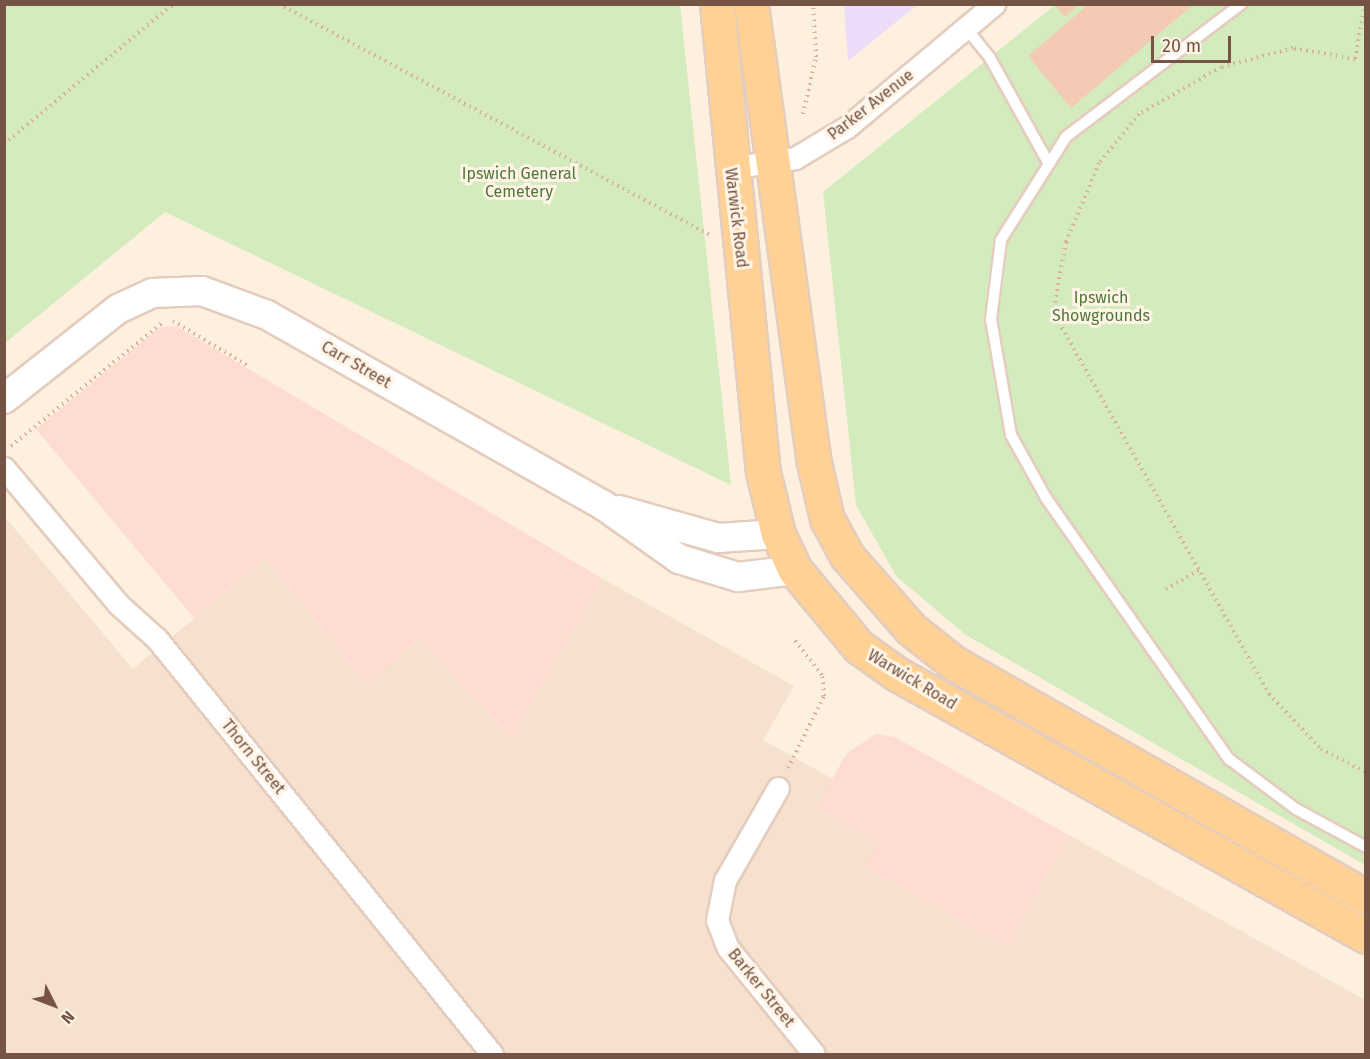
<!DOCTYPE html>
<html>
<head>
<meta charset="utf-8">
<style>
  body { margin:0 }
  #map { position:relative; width:1370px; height:1059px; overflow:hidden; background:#fdf0df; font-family:"Fira Sans",sans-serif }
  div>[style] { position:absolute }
  .residential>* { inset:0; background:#f5e1cd }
  .commercial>* { inset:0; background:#ffdcd2 }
  .education>* { inset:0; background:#eddcf9 }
  .green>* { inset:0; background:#d3ebbd }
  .building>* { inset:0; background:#f4cab5 }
  .path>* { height:4px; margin-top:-2px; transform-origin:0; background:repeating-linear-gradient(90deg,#d9ae98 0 1.5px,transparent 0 6px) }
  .roads { filter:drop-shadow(2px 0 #e4cdbe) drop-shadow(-2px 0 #e4cdbe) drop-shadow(0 2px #e4cdbe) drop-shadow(0 -2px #e4cdbe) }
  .service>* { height:10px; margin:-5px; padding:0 5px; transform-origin:5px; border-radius:5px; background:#fff }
  .minor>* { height:21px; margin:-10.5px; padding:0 10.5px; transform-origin:10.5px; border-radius:10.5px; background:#fff }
  .secondary>* { height:28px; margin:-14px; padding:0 14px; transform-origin:14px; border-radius:14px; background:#fff }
  .primary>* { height:33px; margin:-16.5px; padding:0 16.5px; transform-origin:16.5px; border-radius:16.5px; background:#ffd194 }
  span { translate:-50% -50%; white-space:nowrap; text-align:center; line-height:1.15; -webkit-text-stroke:6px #fff4e6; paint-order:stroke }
  .street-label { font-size:16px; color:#755345 }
  .park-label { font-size:16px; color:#50763b }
  .frame { position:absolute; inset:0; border:6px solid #755345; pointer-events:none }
  .north { position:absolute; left:24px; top:975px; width:60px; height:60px; -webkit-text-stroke:4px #fff4e6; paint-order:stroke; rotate:132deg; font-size:16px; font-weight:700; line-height:24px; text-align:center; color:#755345 }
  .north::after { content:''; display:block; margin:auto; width:21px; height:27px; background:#755345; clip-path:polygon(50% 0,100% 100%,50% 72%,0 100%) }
  .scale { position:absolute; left:1151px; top:36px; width:80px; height:27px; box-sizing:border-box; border:3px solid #755345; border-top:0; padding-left:8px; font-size:18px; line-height:21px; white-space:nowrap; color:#755345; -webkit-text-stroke:4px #fff4e6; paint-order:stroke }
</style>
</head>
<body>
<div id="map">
  <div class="residential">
    <div style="clip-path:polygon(4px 516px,133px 669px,266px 559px,365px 684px,420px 639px,511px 739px,603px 579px,794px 686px,763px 740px,833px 779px,816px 807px,880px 843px,866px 867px,1007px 947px,1069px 835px,1365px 1000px,1365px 1054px,5px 1054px)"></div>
  </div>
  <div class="commercial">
    <div style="clip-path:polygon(176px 326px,603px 579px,511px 739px,420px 639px,366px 685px,266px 559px,194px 618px,36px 429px,160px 327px)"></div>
    <div style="clip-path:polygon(876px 734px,895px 737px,1069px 835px,1007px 947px,865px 867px,879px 843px,816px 807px,847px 753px)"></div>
  </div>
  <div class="education">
    <div style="clip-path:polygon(844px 5px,844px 4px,917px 5px,848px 61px)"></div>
  </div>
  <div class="green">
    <div style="clip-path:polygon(5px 4px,680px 5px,731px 485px,165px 212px,5px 343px)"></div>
    <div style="clip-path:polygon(1055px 5px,1365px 5px,1365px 865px,966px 635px,896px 576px,856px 505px,823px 192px)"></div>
  </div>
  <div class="building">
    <div style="clip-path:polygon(1054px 4px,1080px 4px,1065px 17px)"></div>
    <div style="clip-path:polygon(1089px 4px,1194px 4px,1071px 108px,1028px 56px)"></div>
  </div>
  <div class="path">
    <div style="left:279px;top:4px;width:490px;rotate:28.2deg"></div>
    <div style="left:1365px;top:4px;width:56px;rotate:100.3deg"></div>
    <div style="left:1355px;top:59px;width:63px;rotate:-169.9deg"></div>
    <div style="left:1293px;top:48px;width:74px;rotate:165.2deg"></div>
    <div style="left:1221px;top:67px;width:95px;rotate:150.2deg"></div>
    <div style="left:1139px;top:114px;width:63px;rotate:129.2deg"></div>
    <div style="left:1099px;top:163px;width:86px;rotate:112.7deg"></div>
    <div style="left:1066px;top:242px;width:71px;rotate:100.5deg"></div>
    <div style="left:1053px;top:312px;width:439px;rotate:60.5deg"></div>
    <div style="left:1269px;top:694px;width:76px;rotate:46.6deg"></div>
    <div style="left:1321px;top:749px;width:51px;rotate:27.1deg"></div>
    <div style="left:803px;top:114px;width:58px;rotate:-77.2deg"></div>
    <div style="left:816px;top:57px;width:53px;rotate:-93.2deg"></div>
    <div style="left:4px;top:144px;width:219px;rotate:-39.6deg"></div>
    <div style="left:173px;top:321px;width:86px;rotate:30.7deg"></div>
    <div style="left:11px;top:446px;width:196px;rotate:-39.2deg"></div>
    <div style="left:1166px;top:589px;width:38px;rotate:-30deg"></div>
    <div style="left:788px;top:768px;width:80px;rotate:-63.4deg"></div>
    <div style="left:824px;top:696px;width:21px;rotate:-95deg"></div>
    <div style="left:822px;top:675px;width:48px;rotate:-128.3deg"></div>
  </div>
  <div class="roads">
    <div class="service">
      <div style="left:1241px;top:4px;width:220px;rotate:142.8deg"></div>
      <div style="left:1066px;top:137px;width:122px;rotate:122.3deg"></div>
      <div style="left:1001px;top:240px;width:80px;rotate:97.2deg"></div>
      <div style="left:991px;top:319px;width:118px;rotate:80.2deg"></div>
      <div style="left:1011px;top:435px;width:72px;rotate:60.9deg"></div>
      <div style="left:1046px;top:498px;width:319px;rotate:55deg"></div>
      <div style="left:1229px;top:759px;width:84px;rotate:36.7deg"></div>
      <div style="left:1296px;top:809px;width:80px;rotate:28.5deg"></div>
      <div style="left:966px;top:28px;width:38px;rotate:51deg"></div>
      <div style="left:990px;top:58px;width:121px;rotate:60.9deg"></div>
    </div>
    <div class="minor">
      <div style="left:730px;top:168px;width:66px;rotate:-8.7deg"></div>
      <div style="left:795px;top:158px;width:61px;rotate:-30.8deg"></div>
      <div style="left:847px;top:127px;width:192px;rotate:-39.9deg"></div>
      <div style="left:4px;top:468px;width:177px;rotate:50deg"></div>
      <div style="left:118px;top:604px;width:52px;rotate:41.9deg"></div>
      <div style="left:157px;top:639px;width:533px;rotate:51.09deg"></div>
      <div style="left:778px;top:788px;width:106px;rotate:119.9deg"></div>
      <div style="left:725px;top:880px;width:41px;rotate:101.3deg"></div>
      <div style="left:717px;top:920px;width:30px;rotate:69deg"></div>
      <div style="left:728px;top:948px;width:136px;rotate:50.9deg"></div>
    </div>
    <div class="secondary">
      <div style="left:4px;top:399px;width:145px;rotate:-38.3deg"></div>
      <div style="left:118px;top:309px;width:38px;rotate:-25deg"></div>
      <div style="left:153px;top:293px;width:49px;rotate:-2.3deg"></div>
      <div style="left:202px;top:291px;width:69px;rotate:20.3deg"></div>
      <div style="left:267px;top:315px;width:386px;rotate:29.5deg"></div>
      <div style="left:603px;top:505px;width:93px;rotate:35.4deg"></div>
      <div style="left:679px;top:559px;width:62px;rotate:17deg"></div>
      <div style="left:738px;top:577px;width:57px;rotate:-7deg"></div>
      <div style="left:619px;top:510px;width:103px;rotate:15.8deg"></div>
      <div style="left:718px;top:538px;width:60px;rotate:-3.8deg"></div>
    </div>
    <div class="primary">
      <div style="left:717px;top:4px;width:470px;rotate:84.4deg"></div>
      <div style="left:763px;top:472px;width:64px;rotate:76.4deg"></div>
      <div style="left:778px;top:534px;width:40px;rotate:65deg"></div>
      <div style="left:795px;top:570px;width:100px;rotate:50.3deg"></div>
      <div style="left:859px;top:647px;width:47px;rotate:35.4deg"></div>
      <div style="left:897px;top:674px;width:537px;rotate:29.19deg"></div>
      <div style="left:751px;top:4px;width:458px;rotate:82.2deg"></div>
      <div style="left:813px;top:458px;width:63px;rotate:77.1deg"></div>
      <div style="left:827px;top:519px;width:42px;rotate:61.6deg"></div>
      <div style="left:847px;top:556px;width:97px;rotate:48.8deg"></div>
      <div style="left:911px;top:629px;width:55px;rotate:38.3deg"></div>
      <div style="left:954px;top:663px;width:474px;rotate:29.6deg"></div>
    </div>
  </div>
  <div class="street-label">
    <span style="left:871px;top:105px;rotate:-38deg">Parker Avenue</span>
    <span style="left:736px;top:218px;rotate:83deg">Warwick Road</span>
    <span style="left:356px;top:365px;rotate:30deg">Carr Street</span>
    <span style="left:912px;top:680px;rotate:31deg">Warwick Road</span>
    <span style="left:253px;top:757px;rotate:51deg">Thorn Street</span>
    <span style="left:761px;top:988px;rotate:51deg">Barker Street</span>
  </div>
  <div class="park-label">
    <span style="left:519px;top:183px">Ipswich General<br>Cemetery</span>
    <span style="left:1101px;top:307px">Ipswich<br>Showgrounds</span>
  </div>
  <div class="frame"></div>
  <div class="north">N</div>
  <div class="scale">20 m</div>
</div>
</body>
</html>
